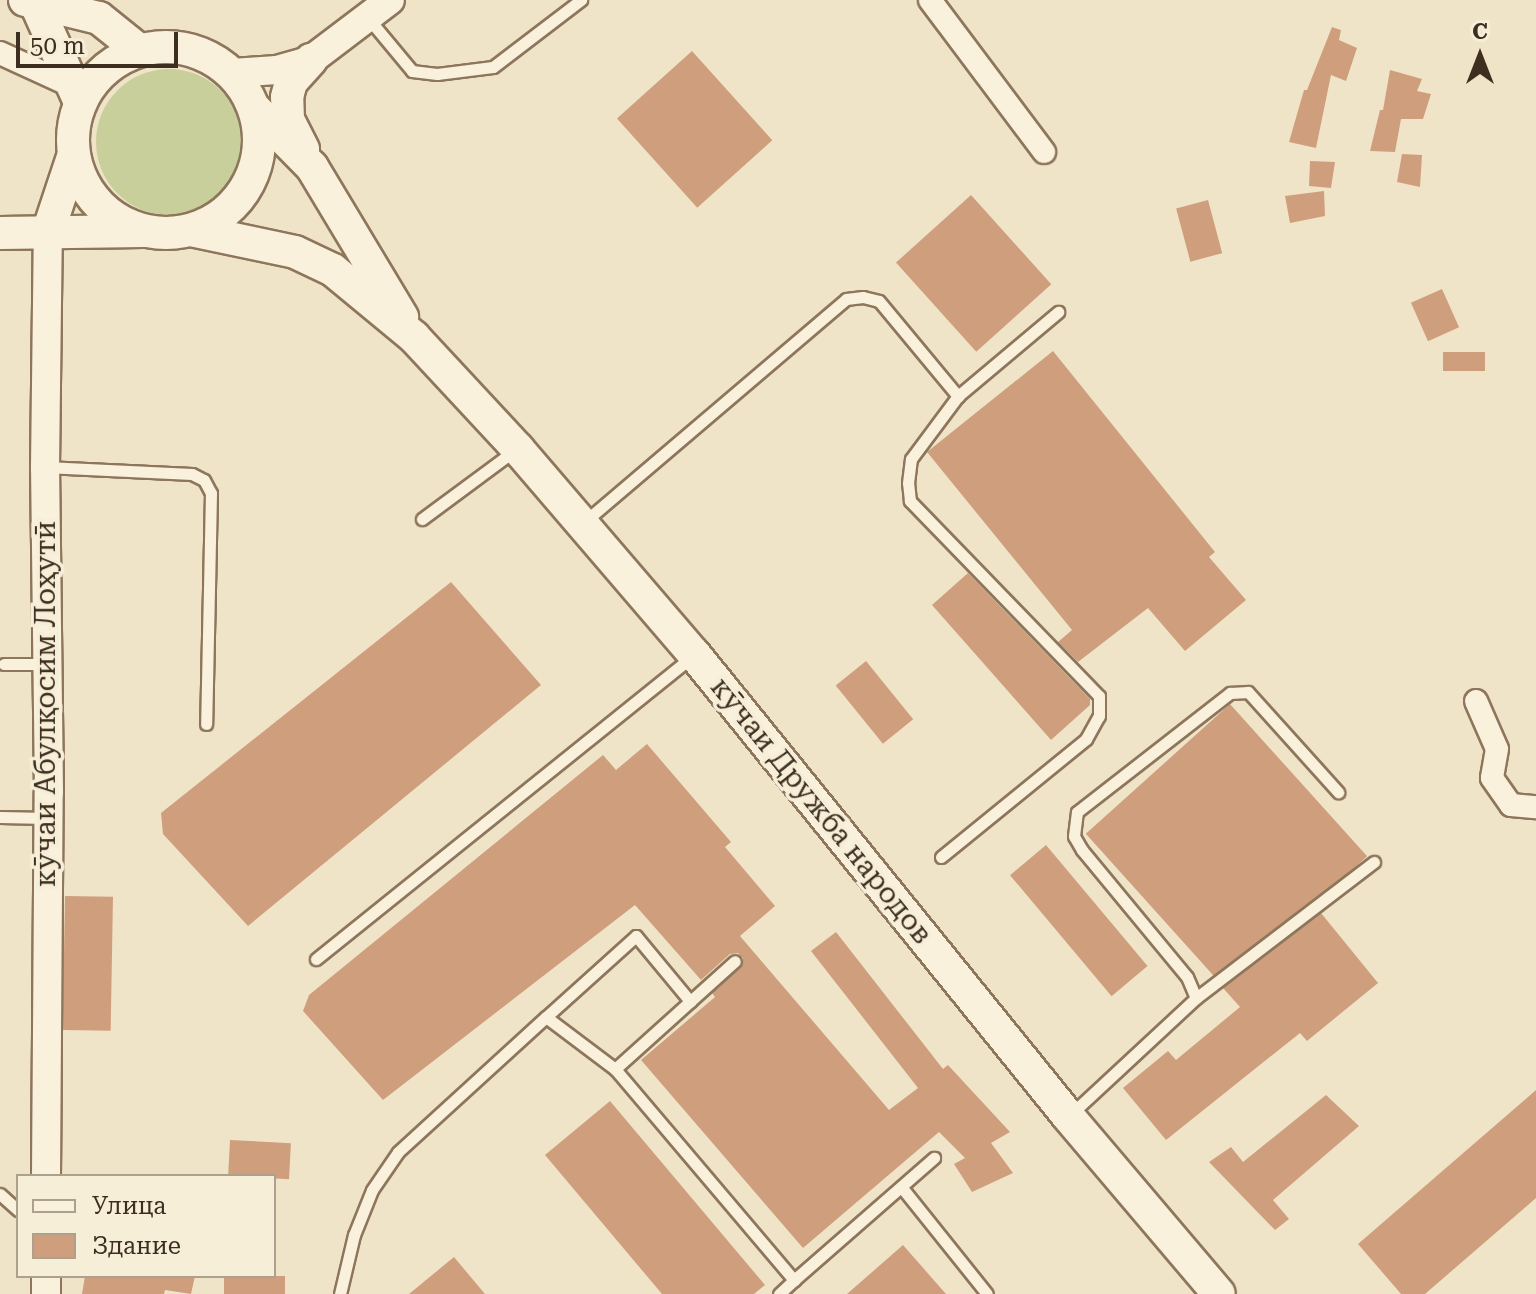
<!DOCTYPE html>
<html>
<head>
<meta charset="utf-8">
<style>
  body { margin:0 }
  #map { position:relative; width:1536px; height:1294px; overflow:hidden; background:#f0e4c8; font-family:"Roboto Serif",serif }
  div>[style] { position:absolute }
  .green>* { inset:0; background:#c9cf9b }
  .round { border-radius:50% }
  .building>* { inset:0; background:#cf9f7d; transform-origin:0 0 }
  .roads { filter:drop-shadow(2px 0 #8d765c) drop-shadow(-2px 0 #8d765c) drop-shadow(0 2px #8d765c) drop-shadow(0 -2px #8d765c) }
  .service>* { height:11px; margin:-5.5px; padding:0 5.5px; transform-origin:5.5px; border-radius:5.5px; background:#faf1dc }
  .minor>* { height:22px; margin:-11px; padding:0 11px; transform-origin:11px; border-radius:11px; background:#faf1dc }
  .tertiary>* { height:28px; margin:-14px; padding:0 14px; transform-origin:14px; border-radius:14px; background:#faf1dc }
  .secondary>* { height:32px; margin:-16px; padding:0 16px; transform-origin:16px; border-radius:16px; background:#faf1dc }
  .secondary>.ring { margin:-16px; padding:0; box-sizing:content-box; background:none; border:32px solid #faf1dc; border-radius:50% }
  span { translate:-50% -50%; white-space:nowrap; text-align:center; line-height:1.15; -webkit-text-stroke:7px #f7eed8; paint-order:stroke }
  .street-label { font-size:28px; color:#3d2e20 }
  .legend { position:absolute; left:16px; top:1174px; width:260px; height:104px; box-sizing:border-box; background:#f7eed8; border:2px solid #ada18e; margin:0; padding:10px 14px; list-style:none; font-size:24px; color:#3d2e20 }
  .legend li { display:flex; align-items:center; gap:16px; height:40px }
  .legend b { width:40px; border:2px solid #ada18e }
  .north { position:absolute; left:1440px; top:16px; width:80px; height:80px; -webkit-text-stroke:6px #f7eed8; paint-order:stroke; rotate:0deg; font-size:22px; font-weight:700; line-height:32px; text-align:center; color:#3d2e20 }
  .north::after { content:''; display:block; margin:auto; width:28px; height:36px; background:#3d2e20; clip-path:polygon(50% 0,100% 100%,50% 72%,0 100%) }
  .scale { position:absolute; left:16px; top:32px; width:162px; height:36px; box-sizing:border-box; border:4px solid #3d2e20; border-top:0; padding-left:10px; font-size:24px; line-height:28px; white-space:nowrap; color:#3d2e20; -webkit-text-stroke:6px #f7eed8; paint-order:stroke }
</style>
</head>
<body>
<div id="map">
  <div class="green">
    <div class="round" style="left:96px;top:69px;width:146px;height:146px"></div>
  </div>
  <div class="building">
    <div style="clip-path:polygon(1332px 27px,1341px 30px,1339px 40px,1357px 48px,1346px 81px,1331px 75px,1316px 148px,1289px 142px,1304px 90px,1307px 90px)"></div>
    <div style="left:692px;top:51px;width:120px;height:101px;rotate:48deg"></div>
    <div style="clip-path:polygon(1390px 70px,1422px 79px,1417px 91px,1431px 94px,1423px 119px,1401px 119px,1395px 152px,1370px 151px,1380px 110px,1383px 110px)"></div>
    <div style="clip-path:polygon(1402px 154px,1422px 155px,1420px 187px,1397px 182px)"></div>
    <div style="clip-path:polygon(1310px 161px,1335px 162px,1331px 188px,1309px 186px)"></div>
    <div style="clip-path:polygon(1324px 191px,1325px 216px,1290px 223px,1285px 196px)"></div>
    <div style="left:971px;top:195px;width:120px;height:101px;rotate:48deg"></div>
    <div style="left:1208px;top:200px;width:55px;height:33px;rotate:75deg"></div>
    <div style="left:1442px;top:289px;width:42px;height:34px;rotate:66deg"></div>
    <div style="clip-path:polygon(1053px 351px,1215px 552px,1209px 557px,1246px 600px,1185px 651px,1148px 608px,1078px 662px,1058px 642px,1072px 630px,927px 452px)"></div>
    <div style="left:1443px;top:352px;width:42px;height:19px"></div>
    <div style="clip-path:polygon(968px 573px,1090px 699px,1090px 705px,1051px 740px,932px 605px)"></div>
    <div style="clip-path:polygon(451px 582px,541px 685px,248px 926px,163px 834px,161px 813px)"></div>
    <div style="left:866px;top:661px;width:75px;height:39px;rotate:51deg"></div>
    <div style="left:1230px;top:704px;width:205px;height:194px;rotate:48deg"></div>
    <div style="clip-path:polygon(647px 744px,731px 842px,725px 847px,775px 906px,740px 936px,889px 1110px,918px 1088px,811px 951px,836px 932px,943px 1069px,948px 1065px,1010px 1132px,991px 1143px,1013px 1173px,972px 1192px,954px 1164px,965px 1158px,939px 1132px,803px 1248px,641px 1060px,715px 997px,712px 993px,741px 967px,743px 958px,738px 953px,730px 954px,701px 980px,635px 905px,383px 1100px,303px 1011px,309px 995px,603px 755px,616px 770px)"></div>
    <div style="left:1046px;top:845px;width:158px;height:47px;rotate:50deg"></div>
    <div style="left:65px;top:896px;width:48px;height:134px;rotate:1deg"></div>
    <div style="clip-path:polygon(1321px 913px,1378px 983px,1307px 1041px,1300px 1033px,1166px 1140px,1123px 1088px,1168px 1051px,1176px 1060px,1240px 1007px,1223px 988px)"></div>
    <div style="clip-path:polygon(1536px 1090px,1536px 1198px,1425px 1294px,1401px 1294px,1358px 1244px)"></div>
    <div style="clip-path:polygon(1326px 1095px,1359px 1126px,1273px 1200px,1289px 1219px,1275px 1230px,1209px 1162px,1231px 1147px,1243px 1162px)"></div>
    <div style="clip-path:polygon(610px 1101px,765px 1285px,754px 1294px,662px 1294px,545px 1155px)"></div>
    <div style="left:230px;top:1140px;width:61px;height:36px;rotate:3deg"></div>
    <div style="clip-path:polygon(903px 1245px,946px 1294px,847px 1294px)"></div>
    <div style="clip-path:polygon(454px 1257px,485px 1294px,409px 1294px)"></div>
    <div style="clip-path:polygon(85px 1276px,195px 1276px,191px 1294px,165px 1290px,164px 1294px,82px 1294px)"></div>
    <div style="left:224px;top:1276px;width:61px;height:18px"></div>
  </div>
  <div class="roads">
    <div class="service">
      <div style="left:368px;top:18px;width:69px;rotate:50.3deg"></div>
      <div style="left:412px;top:71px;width:25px;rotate:7deg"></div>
      <div style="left:437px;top:74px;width:56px;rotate:-7.1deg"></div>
      <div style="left:493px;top:67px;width:111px;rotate:-37.3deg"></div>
      <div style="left:45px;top:467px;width:147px;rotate:2.7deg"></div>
      <div style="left:192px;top:474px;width:13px;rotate:27deg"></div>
      <div style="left:204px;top:480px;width:15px;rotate:62deg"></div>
      <div style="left:211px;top:493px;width:231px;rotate:91.2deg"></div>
      <div style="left:422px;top:519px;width:114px;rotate:-36.5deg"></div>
      <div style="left:583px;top:523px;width:345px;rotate:-40.4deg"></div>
      <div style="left:846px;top:299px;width:17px;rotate:-7deg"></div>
      <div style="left:863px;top:297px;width:16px;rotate:14deg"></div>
      <div style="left:879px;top:301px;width:124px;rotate:50.3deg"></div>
      <div style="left:4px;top:664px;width:42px"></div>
      <div style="left:0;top:817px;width:47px;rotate:1.2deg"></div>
      <div style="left:941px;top:857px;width:187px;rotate:-39.1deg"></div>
      <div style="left:1086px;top:739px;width:26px;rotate:-61deg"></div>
      <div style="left:1099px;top:716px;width:20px;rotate:-90deg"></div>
      <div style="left:1099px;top:696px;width:272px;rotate:-134.1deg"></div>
      <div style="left:910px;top:501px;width:18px;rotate:-96deg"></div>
      <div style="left:908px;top:483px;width:24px;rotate:-83deg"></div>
      <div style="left:911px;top:459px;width:79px;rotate:-53.3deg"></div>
      <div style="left:958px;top:396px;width:131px;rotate:-40deg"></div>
      <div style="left:316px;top:959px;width:485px;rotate:-38.8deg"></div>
      <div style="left:1196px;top:998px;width:224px;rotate:-37.4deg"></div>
      <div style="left:546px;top:1017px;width:121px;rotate:-42deg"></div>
      <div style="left:636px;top:936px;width:85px;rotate:50.3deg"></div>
      <div style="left:615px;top:1069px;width:277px;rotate:49.7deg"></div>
      <div style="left:794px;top:1280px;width:186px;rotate:-41.1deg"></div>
      <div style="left:1070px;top:1115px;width:172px;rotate:-42.9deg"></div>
      <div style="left:1196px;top:998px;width:23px;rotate:-113deg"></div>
      <div style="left:1187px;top:977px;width:165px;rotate:-129.6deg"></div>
      <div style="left:1082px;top:850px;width:16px;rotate:-120deg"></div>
      <div style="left:1074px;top:836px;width:24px;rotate:-83deg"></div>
      <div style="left:1077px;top:812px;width:194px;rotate:-37.9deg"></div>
      <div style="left:1230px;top:693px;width:18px;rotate:-3deg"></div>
      <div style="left:1248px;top:692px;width:135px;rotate:48deg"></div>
      <div style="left:903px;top:1189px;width:134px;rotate:51.3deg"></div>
      <div style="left:0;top:1194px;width:24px;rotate:42deg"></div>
      <div style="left:340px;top:1294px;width:61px;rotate:-76.7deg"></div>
      <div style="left:354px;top:1235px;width:48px;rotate:-68.2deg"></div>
      <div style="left:372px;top:1190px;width:46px;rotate:-55.6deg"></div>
      <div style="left:398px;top:1152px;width:200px;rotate:-42.4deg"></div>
      <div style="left:546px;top:1017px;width:86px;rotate:37deg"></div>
      <div style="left:615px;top:1069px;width:161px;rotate:-42deg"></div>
      <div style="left:779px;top:1294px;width:21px;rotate:-43deg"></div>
    </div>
    <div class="minor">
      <div style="left:930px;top:0;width:190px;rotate:53.1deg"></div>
      <div style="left:0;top:53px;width:81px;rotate:24.7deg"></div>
      <div style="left:1476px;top:701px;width:52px;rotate:66.4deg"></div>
      <div style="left:1497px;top:749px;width:29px;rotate:100deg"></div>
      <div style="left:1492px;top:778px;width:33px;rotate:55deg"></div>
      <div style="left:1511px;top:805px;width:25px;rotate:5deg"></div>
    </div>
    <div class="tertiary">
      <div style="left:232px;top:73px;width:45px;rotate:-3.8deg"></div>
      <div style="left:277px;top:70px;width:35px;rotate:-16deg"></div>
      <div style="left:311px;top:60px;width:99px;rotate:-37.2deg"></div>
      <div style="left:46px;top:1176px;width:384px;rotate:-89.6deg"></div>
      <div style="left:49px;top:792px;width:325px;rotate:-90.7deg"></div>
      <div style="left:45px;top:467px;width:235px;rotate:-89.3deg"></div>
      <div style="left:46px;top:1294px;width:18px;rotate:-90deg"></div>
    </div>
    <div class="secondary">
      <div style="left:25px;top:0;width:76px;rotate:13.7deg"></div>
      <div style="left:99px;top:18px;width:51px;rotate:38.7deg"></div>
      <div style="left:35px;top:2px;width:110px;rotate:65.8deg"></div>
      <div class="ring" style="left:73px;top:47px;width:154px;height:154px"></div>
      <div style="left:254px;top:108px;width:83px;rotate:45.5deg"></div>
      <div style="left:312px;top:167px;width:175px;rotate:59deg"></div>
      <div style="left:303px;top:149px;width:33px;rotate:-117deg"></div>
      <div style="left:288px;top:120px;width:23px;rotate:-92deg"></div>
      <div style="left:287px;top:97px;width:16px;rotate:-75deg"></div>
      <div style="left:291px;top:82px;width:30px;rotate:-48deg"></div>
      <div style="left:191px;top:230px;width:106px;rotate:11.9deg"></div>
      <div style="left:295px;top:252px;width:42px;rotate:25.3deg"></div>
      <div style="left:333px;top:270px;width:105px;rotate:39.6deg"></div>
      <div style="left:414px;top:337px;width:153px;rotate:47.1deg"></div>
      <div style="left:518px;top:449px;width:270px;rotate:49.4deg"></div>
      <div style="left:694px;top:654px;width:594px;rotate:51.01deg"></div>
      <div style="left:1068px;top:1116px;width:233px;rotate:49.7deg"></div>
      <div style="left:48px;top:232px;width:79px;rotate:-71.6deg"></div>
      <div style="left:0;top:233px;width:143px;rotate:-0.8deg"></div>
    </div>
  </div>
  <div class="street-label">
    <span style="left:46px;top:704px;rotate:-90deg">кӯчаи Абулқосим Лоҳутӣ</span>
    <span style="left:821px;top:811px;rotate:51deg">кӯчаи Дружба народов</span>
  </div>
  <ul class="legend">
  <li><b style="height:10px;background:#faf1dc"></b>Улица</li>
  <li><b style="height:22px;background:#cf9f7d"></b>Здание</li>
  </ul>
  <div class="north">С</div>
  <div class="scale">50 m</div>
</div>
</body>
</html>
